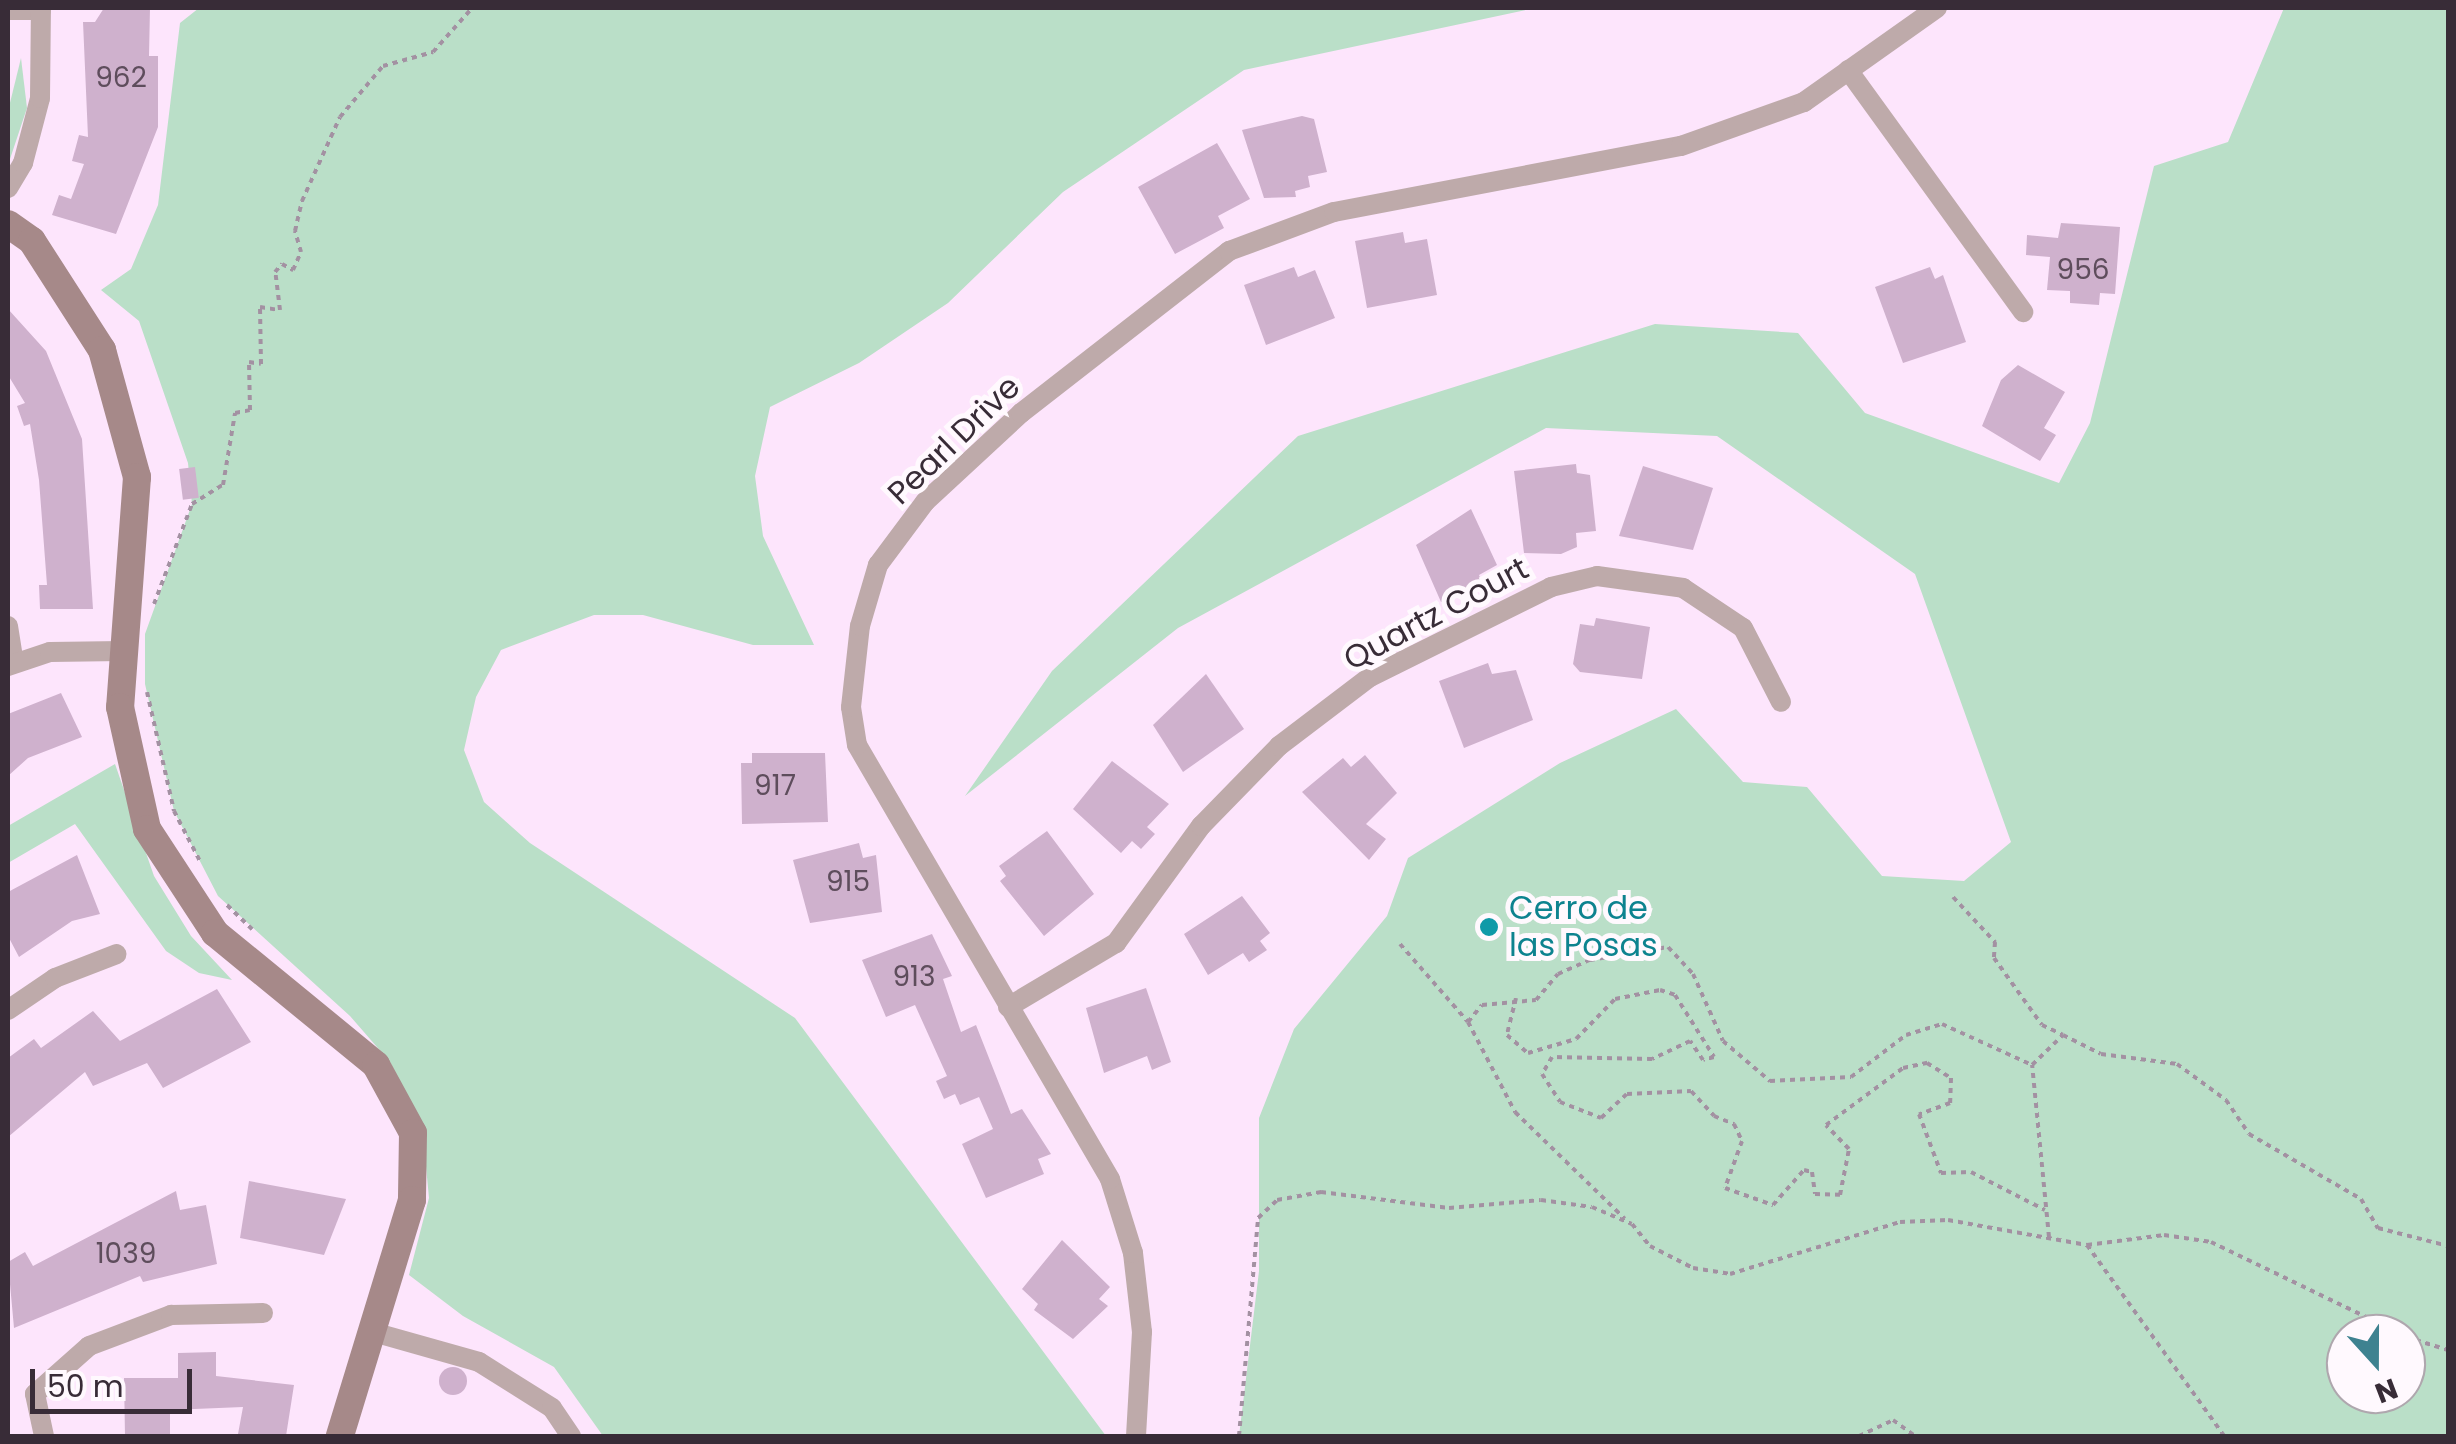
<!DOCTYPE html>
<html>
<head>
<meta charset="utf-8">
<style>
  body { margin:0 }
  #map { position:relative; width:2456px; height:1444px; overflow:hidden; background:#fde5fc; font-family:Poppins,sans-serif }
  div>[style] { position:absolute }
  .green>* { inset:0; background:#badfc8 }
  .building>* { inset:0; background:#cfb1cd; transform-origin:0 0 }
  .round { border-radius:50% }
  .path>* { height:4px; margin-top:-2px; transform-origin:0; background:repeating-linear-gradient(90deg,#a391a2 0 5px,transparent 0 10px) }
  .street>* { height:20px; margin:-10px; padding:0 10px; transform-origin:10px; border-radius:10px; background:#beaaaa }
  .secondary>* { height:28px; margin:-14px; padding:0 14px; transform-origin:14px; border-radius:14px; background:#a68989 }
  .dots>* { width:28px; height:28px; translate:-50% -50%; box-sizing:border-box; border:5px solid #fff9fe; border-radius:50% }
  span { translate:-50% -50%; white-space:nowrap; text-align:center; line-height:1.15; -webkit-text-stroke:10px #fff9fe; paint-order:stroke }
  .number-label { font-size:28px; color:#5e4d5c }
  .number-label span { -webkit-text-stroke-width:0 }
  .street-label { font-size:32px; color:#382c37 }
  .culture-label { font-size:32px; color:#0d838f }
  .left { translate:0 -50%; text-align:left }
  .frame { position:absolute; inset:0; border:10px solid #382c37; pointer-events:none }
  .north { position:absolute; left:2326px; top:1314px; width:100px; height:100px; box-sizing:border-box; background:#fff9fe; border:2px solid #afa7ae; border-radius:50%; rotate:159deg; font-size:28px; font-weight:700; line-height:40px; text-align:center; color:#382c37 }
  .north::after { content:''; display:block; margin:auto; width:35px; height:45px; background:#3e8290; clip-path:polygon(50% 0,100% 100%,50% 72%,0 100%) }
  .scale { position:absolute; left:30px; top:1369px; width:162px; height:45px; box-sizing:border-box; border:5px solid #382c37; border-top:0; padding-left:12px; font-size:30px; line-height:35px; white-space:nowrap; color:#382c37; -webkit-text-stroke:8px #fff9fe; paint-order:stroke }
</style>
</head>
<body>
<div id="map">
  <div class="green">
    <div style="clip-path:polygon(199px 8px,1535px 8px,1244px 70px,1063px 192px,948px 303px,859px 363px,770px 407px,755px 476px,763px 536px,814px 645px,753px 645px,643px 615px,594px 615px,501px 650px,476px 697px,464px 750px,484px 802px,530px 843px,795px 1018px,1106px 1436px,603px 1436px,554px 1367px,463px 1316px,409px 1275px,429px 1198px,422px 1125px,390px 1062px,350px 1016px,218px 896px,174px 811px,145px 684px,145px 634px,192px 504px,188px 463px,139px 321px,101px 290px,131px 269px,158px 205px,180px 23px)"></div>
    <div style="clip-path:polygon(evenodd,2284px 8px,2448px 8px,2448px 1436px,1239px 1436px,1259px 1271px,1259px 1118px,1294px 1029px,1387px 916px,1408px 858px,1560px 763px,1676px 709px,1743px 782px,1807px 787px,1882px 876px,1964px 881px,2011px 842px,1915px 574px,1717px 436px,1546px 428px,1178px 628px,965px 796px,1052px 671px,1298px 436px,1655px 324px,1798px 333px,1865px 413px,2059px 483px,2090px 423px,2154px 166px,2228px 142px,2284px 8px,2346px 1334px,2406px 1334px,2406px 1394px,2346px 1394px,2346px 1334px)"></div>
    <div style="clip-path:polygon(21px 58px,27px 108px,8px 165px,8px 111px)"></div>
    <div style="clip-path:polygon(115px 764px,154px 876px,191px 936px,232px 980px,199px 973px,166px 951px,75px 824px,8px 863px,8px 826px)"></div>
  </div>
  <div class="building">
    <div style="clip-path:polygon(104px 8px,150px 8px,149px 56px,158px 56px,158px 127px,116px 234px,52px 215px,59px 195px,71px 199px,84px 164px,72px 161px,79px 135px,88px 137px,83px 22px,95px 22px)"></div>
    <div style="clip-path:polygon(1302px 116px,1314px 119px,1327px 172px,1308px 176px,1310px 187px,1295px 191px,1296px 197px,1264px 198px,1242px 130px)"></div>
    <div style="clip-path:polygon(1217px 143px,1250px 199px,1218px 216px,1224px 228px,1175px 254px,1138px 187px)"></div>
    <div style="clip-path:polygon(2061px 223px,2120px 227px,2115px 294px,2100px 293px,2099px 305px,2070px 303px,2070px 291px,2047px 290px,2050px 257px,2026px 255px,2027px 235px,2058px 238px)"></div>
    <div style="clip-path:polygon(1403px 232px,1405px 243px,1427px 239px,1437px 295px,1367px 308px,1355px 241px)"></div>
    <div style="clip-path:polygon(1294px 267px,1298px 277px,1315px 270px,1335px 318px,1266px 345px,1244px 285px)"></div>
    <div style="clip-path:polygon(1930px 267px,1935px 279px,1943px 275px,1966px 342px,1903px 363px,1875px 287px)"></div>
    <div style="clip-path:polygon(8px 309px,46px 351px,82px 439px,93px 609px,40px 609px,39px 585px,47px 585px,39px 480px,30px 424px,24px 426px,17px 406px,25px 403px,8px 375px)"></div>
    <div style="clip-path:polygon(2018px 365px,2065px 392px,2044px 428px,2056px 435px,2040px 461px,1982px 426px,2001px 380px)"></div>
    <div style="clip-path:polygon(1576px 464px,1577px 473px,1590px 475px,1596px 531px,1576px 533px,1577px 547px,1561px 554px,1524px 553px,1514px 471px)"></div>
    <div style="clip-path:polygon(1643px 466px,1713px 488px,1693px 550px,1619px 536px)"></div>
    <div style="left:195px;top:467px;width:31px;height:16px;rotate:83deg"></div>
    <div style="clip-path:polygon(1471px 509px,1497px 565px,1479px 575px,1483px 585px,1470px 594px,1441px 602px,1416px 545px)"></div>
    <div style="clip-path:polygon(1596px 618px,1650px 627px,1642px 679px,1580px 672px,1573px 664px,1580px 624px,1594px 626px)"></div>
    <div style="clip-path:polygon(1488px 663px,1492px 674px,1516px 670px,1533px 720px,1464px 748px,1439px 681px)"></div>
    <div style="clip-path:polygon(1206px 674px,1244px 729px,1183px 772px,1153px 725px)"></div>
    <div style="clip-path:polygon(61px 693px,82px 737px,28px 758px,8px 776px,8px 714px)"></div>
    <div style="clip-path:polygon(752px 753px,825px 753px,828px 822px,742px 824px,741px 763px,752px 763px)"></div>
    <div style="clip-path:polygon(1365px 755px,1397px 793px,1366px 824px,1386px 839px,1369px 860px,1302px 792px,1343px 758px,1351px 767px)"></div>
    <div style="clip-path:polygon(1112px 761px,1169px 804px,1147px 827px,1155px 834px,1141px 849px,1132px 841px,1121px 853px,1073px 809px)"></div>
    <div style="clip-path:polygon(1047px 831px,1094px 894px,1044px 936px,1000px 881px,1006px 876px,999px 866px)"></div>
    <div style="clip-path:polygon(859px 843px,863px 858px,876px 855px,882px 912px,810px 923px,793px 860px)"></div>
    <div style="clip-path:polygon(77px 855px,100px 914px,72px 921px,19px 957px,8px 936px,8px 892px)"></div>
    <div style="clip-path:polygon(1242px 896px,1270px 933px,1260px 941px,1267px 950px,1249px 962px,1243px 953px,1208px 975px,1184px 934px)"></div>
    <div style="clip-path:polygon(932px 934px,952px 976px,943px 979px,961px 1032px,976px 1025px,1011px 1114px,1022px 1109px,1051px 1154px,1038px 1159px,1044px 1174px,986px 1198px,962px 1144px,993px 1129px,979px 1097px,960px 1105px,955px 1094px,944px 1099px,936px 1081px,947px 1076px,915px 1005px,886px 1017px,862px 960px)"></div>
    <div style="clip-path:polygon(1146px 988px,1171px 1062px,1152px 1070px,1147px 1056px,1104px 1073px,1086px 1008px)"></div>
    <div style="clip-path:polygon(217px 989px,251px 1042px,163px 1088px,147px 1063px,93px 1086px,85px 1072px,8px 1137px,8px 1058px,34px 1039px,41px 1048px,93px 1011px,120px 1041px)"></div>
    <div style="clip-path:polygon(249px 1181px,346px 1199px,324px 1255px,240px 1238px)"></div>
    <div style="clip-path:polygon(176px 1191px,180px 1210px,206px 1205px,217px 1264px,143px 1282px,140px 1276px,14px 1328px,8px 1262px,25px 1252px,33px 1266px)"></div>
    <div style="clip-path:polygon(1062px 1240px,1110px 1287px,1099px 1299px,1108px 1306px,1073px 1339px,1034px 1310px,1038px 1304px,1022px 1289px)"></div>
    <div style="clip-path:polygon(216px 1352px,216px 1376px,294px 1385px,286px 1436px,238px 1434px,243px 1407px,170px 1410px,170px 1435px,125px 1436px,124px 1378px,178px 1378px,178px 1353px)"></div>
    <div class="round" style="left:439px;top:1367px;width:28px;height:28px"></div>
  </div>
  <div class="path">
    <div style="left:154px;top:604px;width:107px;rotate:-69.2deg"></div>
    <div style="left:192px;top:504px;width:36px;rotate:-32deg"></div>
    <div style="left:223px;top:485px;width:73px;rotate:-80.5deg"></div>
    <div style="left:235px;top:413px;width:15px;rotate:-11deg"></div>
    <div style="left:250px;top:410px;width:48px;rotate:-91.2deg"></div>
    <div style="left:249px;top:362px;width:12px;rotate:9deg"></div>
    <div style="left:261px;top:364px;width:57px;rotate:-91deg"></div>
    <div style="left:260px;top:307px;width:20px;rotate:9deg"></div>
    <div style="left:280px;top:310px;width:38px;rotate:-97deg"></div>
    <div style="left:275px;top:272px;width:11px;rotate:-49deg"></div>
    <div style="left:282px;top:264px;width:13px;rotate:29deg"></div>
    <div style="left:293px;top:270px;width:20px;rotate:-66deg"></div>
    <div style="left:301px;top:252px;width:22px;rotate:-106deg"></div>
    <div style="left:295px;top:231px;width:31px;rotate:-77deg"></div>
    <div style="left:302px;top:201px;width:92px;rotate:-65.7deg"></div>
    <div style="left:340px;top:117px;width:67px;rotate:-49.9deg"></div>
    <div style="left:383px;top:66px;width:52px;rotate:-15.6deg"></div>
    <div style="left:433px;top:52px;width:59px;rotate:-48.4deg"></div>
    <div style="left:147px;top:692px;width:122px;rotate:77.2deg"></div>
    <div style="left:174px;top:811px;width:59px;rotate:62.6deg"></div>
    <div style="left:1953px;top:897px;width:62px;rotate:47deg"></div>
    <div style="left:1995px;top:942px;width:16px;rotate:94deg"></div>
    <div style="left:1994px;top:958px;width:82px;rotate:54.4deg"></div>
    <div style="left:2042px;top:1025px;width:23px;rotate:25deg"></div>
    <div style="left:227px;top:905px;width:35px;rotate:44deg"></div>
    <div style="left:1400px;top:944px;width:103px;rotate:48.9deg"></div>
    <div style="left:1468px;top:1022px;width:22px;rotate:-51deg"></div>
    <div style="left:1482px;top:1005px;width:54px;rotate:-5.3deg"></div>
    <div style="left:1536px;top:1000px;width:34px;rotate:-50deg"></div>
    <div style="left:1558px;top:974px;width:35px;rotate:-24deg"></div>
    <div style="left:1590px;top:960px;width:79px;rotate:-9.5deg"></div>
    <div style="left:1668px;top:947px;width:37px;rotate:47deg"></div>
    <div style="left:1693px;top:974px;width:73px;rotate:65.9deg"></div>
    <div style="left:1723px;top:1041px;width:62px;rotate:40.4deg"></div>
    <div style="left:1770px;top:1081px;width:81px;rotate:-2.8deg"></div>
    <div style="left:1851px;top:1077px;width:69px;rotate:-37.4deg"></div>
    <div style="left:1906px;top:1035px;width:38px;rotate:-17deg"></div>
    <div style="left:1942px;top:1024px;width:99px;rotate:24.5deg"></div>
    <div style="left:1516px;top:998px;width:38px;rotate:104deg"></div>
    <div style="left:1507px;top:1035px;width:28px;rotate:41deg"></div>
    <div style="left:1528px;top:1053px;width:50px;rotate:-16.3deg"></div>
    <div style="left:1576px;top:1039px;width:56px;rotate:-45.7deg"></div>
    <div style="left:1615px;top:999px;width:46px;rotate:-11.3deg"></div>
    <div style="left:1660px;top:990px;width:16px;rotate:18deg"></div>
    <div style="left:1675px;top:995px;width:73px;rotate:57.8deg"></div>
    <div style="left:1714px;top:1057px;width:11px;rotate:165deg"></div>
    <div style="left:1703px;top:1060px;width:23px;rotate:-124deg"></div>
    <div style="left:1690px;top:1041px;width:42px;rotate:154.7deg"></div>
    <div style="left:1652px;top:1059px;width:100px;rotate:-178.9deg"></div>
    <div style="left:1552px;top:1057px;width:20px;rotate:120deg"></div>
    <div style="left:1542px;top:1074px;width:33px;rotate:57deg"></div>
    <div style="left:1560px;top:1102px;width:44px;rotate:21.3deg"></div>
    <div style="left:1601px;top:1118px;width:35px;rotate:-43deg"></div>
    <div style="left:1627px;top:1094px;width:64px;rotate:-2.7deg"></div>
    <div style="left:1691px;top:1091px;width:34px;rotate:47deg"></div>
    <div style="left:1714px;top:1116px;width:22px;rotate:22deg"></div>
    <div style="left:1734px;top:1124px;width:19px;rotate:65deg"></div>
    <div style="left:1742px;top:1141px;width:50px;rotate:109.9deg"></div>
    <div style="left:1725px;top:1188px;width:51px;rotate:19.5deg"></div>
    <div style="left:1773px;top:1205px;width:47px;rotate:-48.5deg"></div>
    <div style="left:1804px;top:1170px;width:8px;rotate:14deg"></div>
    <div style="left:1812px;top:1172px;width:22px;rotate:82deg"></div>
    <div style="left:1815px;top:1194px;width:25px;rotate:2deg"></div>
    <div style="left:1840px;top:1195px;width:47px;rotate:-78.9deg"></div>
    <div style="left:1849px;top:1149px;width:33px;rotate:-134deg"></div>
    <div style="left:1826px;top:1125px;width:96px;rotate:-36.5deg"></div>
    <div style="left:1903px;top:1068px;width:25px;rotate:-12deg"></div>
    <div style="left:1927px;top:1063px;width:28px;rotate:32deg"></div>
    <div style="left:1951px;top:1078px;width:25px;rotate:92deg"></div>
    <div style="left:1950px;top:1103px;width:33px;rotate:160deg"></div>
    <div style="left:1919px;top:1114px;width:63px;rotate:69.6deg"></div>
    <div style="left:1941px;top:1173px;width:30px;rotate:-2deg"></div>
    <div style="left:1971px;top:1172px;width:83px;rotate:27.2deg"></div>
    <div style="left:1468px;top:1022px;width:102px;rotate:62.4deg"></div>
    <div style="left:1515px;top:1112px;width:153px;rotate:44.2deg"></div>
    <div style="left:2049px;top:1237px;width:173px;rotate:-95.6deg"></div>
    <div style="left:2032px;top:1065px;width:43px;rotate:-44.1deg"></div>
    <div style="left:2063px;top:1035px;width:42px;rotate:26.6deg"></div>
    <div style="left:2101px;top:1054px;width:77px;rotate:7.5deg"></div>
    <div style="left:2177px;top:1064px;width:61px;rotate:36.3deg"></div>
    <div style="left:2226px;top:1100px;width:41px;rotate:55.9deg"></div>
    <div style="left:2249px;top:1134px;width:129px;rotate:30.1deg"></div>
    <div style="left:2361px;top:1199px;width:34px;rotate:60deg"></div>
    <div style="left:2378px;top:1228px;width:72px;rotate:14.4deg"></div>
    <div style="left:2087px;top:1245px;width:235px;rotate:54.3deg"></div>
    <div style="left:2406px;top:1337px;width:44px;rotate:17.2deg"></div>
    <div style="left:1239px;top:1436px;width:219px;rotate:-85deg"></div>
    <div style="left:1258px;top:1218px;width:26px;rotate:-43deg"></div>
    <div style="left:1277px;top:1200px;width:45px;rotate:-10.3deg"></div>
    <div style="left:1321px;top:1192px;width:129px;rotate:7.1deg"></div>
    <div style="left:1449px;top:1208px;width:92px;rotate:-5deg"></div>
    <div style="left:1541px;top:1200px;width:51px;rotate:7.8deg"></div>
    <div style="left:1592px;top:1207px;width:43px;rotate:23deg"></div>
    <div style="left:1632px;top:1224px;width:28px;rotate:51deg"></div>
    <div style="left:1650px;top:1246px;width:48px;rotate:27.1deg"></div>
    <div style="left:1693px;top:1268px;width:37px;rotate:9deg"></div>
    <div style="left:1730px;top:1274px;width:178px;rotate:-17deg"></div>
    <div style="left:1900px;top:1222px;width:48px;rotate:-2.4deg"></div>
    <div style="left:1948px;top:1220px;width:141px;rotate:10.2deg"></div>
    <div style="left:2087px;top:1245px;width:78px;rotate:-7.4deg"></div>
    <div style="left:2164px;top:1235px;width:48px;rotate:8.5deg"></div>
    <div style="left:2211px;top:1242px;width:211px;rotate:25.8deg"></div>
    <div style="left:1859px;top:1436px;width:38px;rotate:-25deg"></div>
    <div style="left:1893px;top:1420px;width:27px;rotate:36deg"></div>
  </div>
  <div class="street">
    <div style="left:8px;top:10px;width:33px"></div>
    <div style="left:1848px;top:70px;width:299px;rotate:54.1deg"></div>
    <div style="left:8px;top:188px;width:29px;rotate:-59deg"></div>
    <div style="left:23px;top:163px;width:67px;rotate:-75.3deg"></div>
    <div style="left:40px;top:98px;width:90px;rotate:-89.4deg"></div>
    <div style="left:8px;top:626px;width:36px;rotate:81deg"></div>
    <div style="left:8px;top:666px;width:44px;rotate:-18.4deg"></div>
    <div style="left:50px;top:652px;width:72px;rotate:-0.8deg"></div>
    <div style="left:1008px;top:1007px;width:126px;rotate:-30.7deg"></div>
    <div style="left:1116px;top:943px;width:145px;rotate:-54deg"></div>
    <div style="left:1201px;top:826px;width:112px;rotate:-45.7deg"></div>
    <div style="left:1279px;top:746px;width:114px;rotate:-37.2deg"></div>
    <div style="left:1370px;top:677px;width:202px;rotate:-26.4deg"></div>
    <div style="left:1551px;top:587px;width:47px;rotate:-13.4deg"></div>
    <div style="left:1597px;top:576px;width:87px;rotate:7.9deg"></div>
    <div style="left:1683px;top:588px;width:72px;rotate:33.7deg"></div>
    <div style="left:1743px;top:628px;width:83px;rotate:62.8deg"></div>
    <div style="left:8px;top:1010px;width:57px;rotate:-34.2deg"></div>
    <div style="left:55px;top:978px;width:66px;rotate:-21.2deg"></div>
    <div style="left:373px;top:1332px;width:110px;rotate:15.8deg"></div>
    <div style="left:479px;top:1362px;width:86px;rotate:32.2deg"></div>
    <div style="left:552px;top:1408px;width:34px;rotate:56deg"></div>
    <div style="left:44px;top:1436px;width:43px;rotate:-102.1deg"></div>
    <div style="left:35px;top:1394px;width:72px;rotate:-41.6deg"></div>
    <div style="left:89px;top:1346px;width:88px;rotate:-20.7deg"></div>
    <div style="left:171px;top:1315px;width:92px;rotate:-1.2deg"></div>
    <div style="left:1136px;top:1436px;width:104px;rotate:-86.7deg"></div>
    <div style="left:1142px;top:1332px;width:80px;rotate:-96.5deg"></div>
    <div style="left:1133px;top:1253px;width:77px;rotate:-107.3deg"></div>
    <div style="left:1110px;top:1179px;width:502px;rotate:-120.24deg"></div>
    <div style="left:857px;top:745px;width:38px;rotate:-99deg"></div>
    <div style="left:851px;top:707px;width:81px;rotate:-83.7deg"></div>
    <div style="left:860px;top:626px;width:64px;rotate:-73.6deg"></div>
    <div style="left:878px;top:565px;width:79px;rotate:-53.3deg"></div>
    <div style="left:925px;top:502px;width:131px;rotate:-42.8deg"></div>
    <div style="left:1021px;top:413px;width:264px;rotate:-37.9deg"></div>
    <div style="left:1229px;top:251px;width:112px;rotate:-20.4deg"></div>
    <div style="left:1334px;top:212px;width:353px;rotate:-10.8deg"></div>
    <div style="left:1681px;top:146px;width:131px;rotate:-19.7deg"></div>
    <div style="left:1804px;top:102px;width:163px;rotate:-35.3deg"></div>
  </div>
  <div class="secondary">
    <div style="left:8px;top:224px;width:29px;rotate:35deg"></div>
    <div style="left:32px;top:241px;width:130px;rotate:57.3deg"></div>
    <div style="left:102px;top:350px;width:132px;rotate:74.6deg"></div>
    <div style="left:137px;top:477px;width:231px;rotate:94.2deg"></div>
    <div style="left:120px;top:707px;width:125px;rotate:77.5deg"></div>
    <div style="left:147px;top:829px;width:124px;rotate:56.8deg"></div>
    <div style="left:215px;top:933px;width:208px;rotate:39.3deg"></div>
    <div style="left:376px;top:1065px;width:77px;rotate:61.4deg"></div>
    <div style="left:413px;top:1133px;width:67px;rotate:90.9deg"></div>
    <div style="left:412px;top:1200px;width:247px;rotate:107deg"></div>
  </div>
  <div class="dots">
    <div style="left:1489px;top:927px;background:#0f9aa8"></div>
  </div>
  <div class="number-label">
    <span style="left:121px;top:78px">962</span>
    <span style="left:2083px;top:270px">956</span>
    <span style="left:775px;top:786px">917</span>
    <span style="left:848px;top:882px">915</span>
    <span style="left:914px;top:977px">913</span>
    <span style="left:126px;top:1254px">1039</span>
  </div>
  <div class="street-label">
    <span style="left:954px;top:440px;rotate:-44deg">Pearl Drive</span>
    <span style="left:1436px;top:614px;rotate:-28deg">Quartz Court</span>
  </div>
  <div class="culture-label">
    <span class="left" style="left:1509px;top:927px">Cerro de<br>las Posas</span>
  </div>
  <div class="frame"></div>
  <div class="north">N</div>
  <div class="scale">50 m</div>
</div>
</body>
</html>
